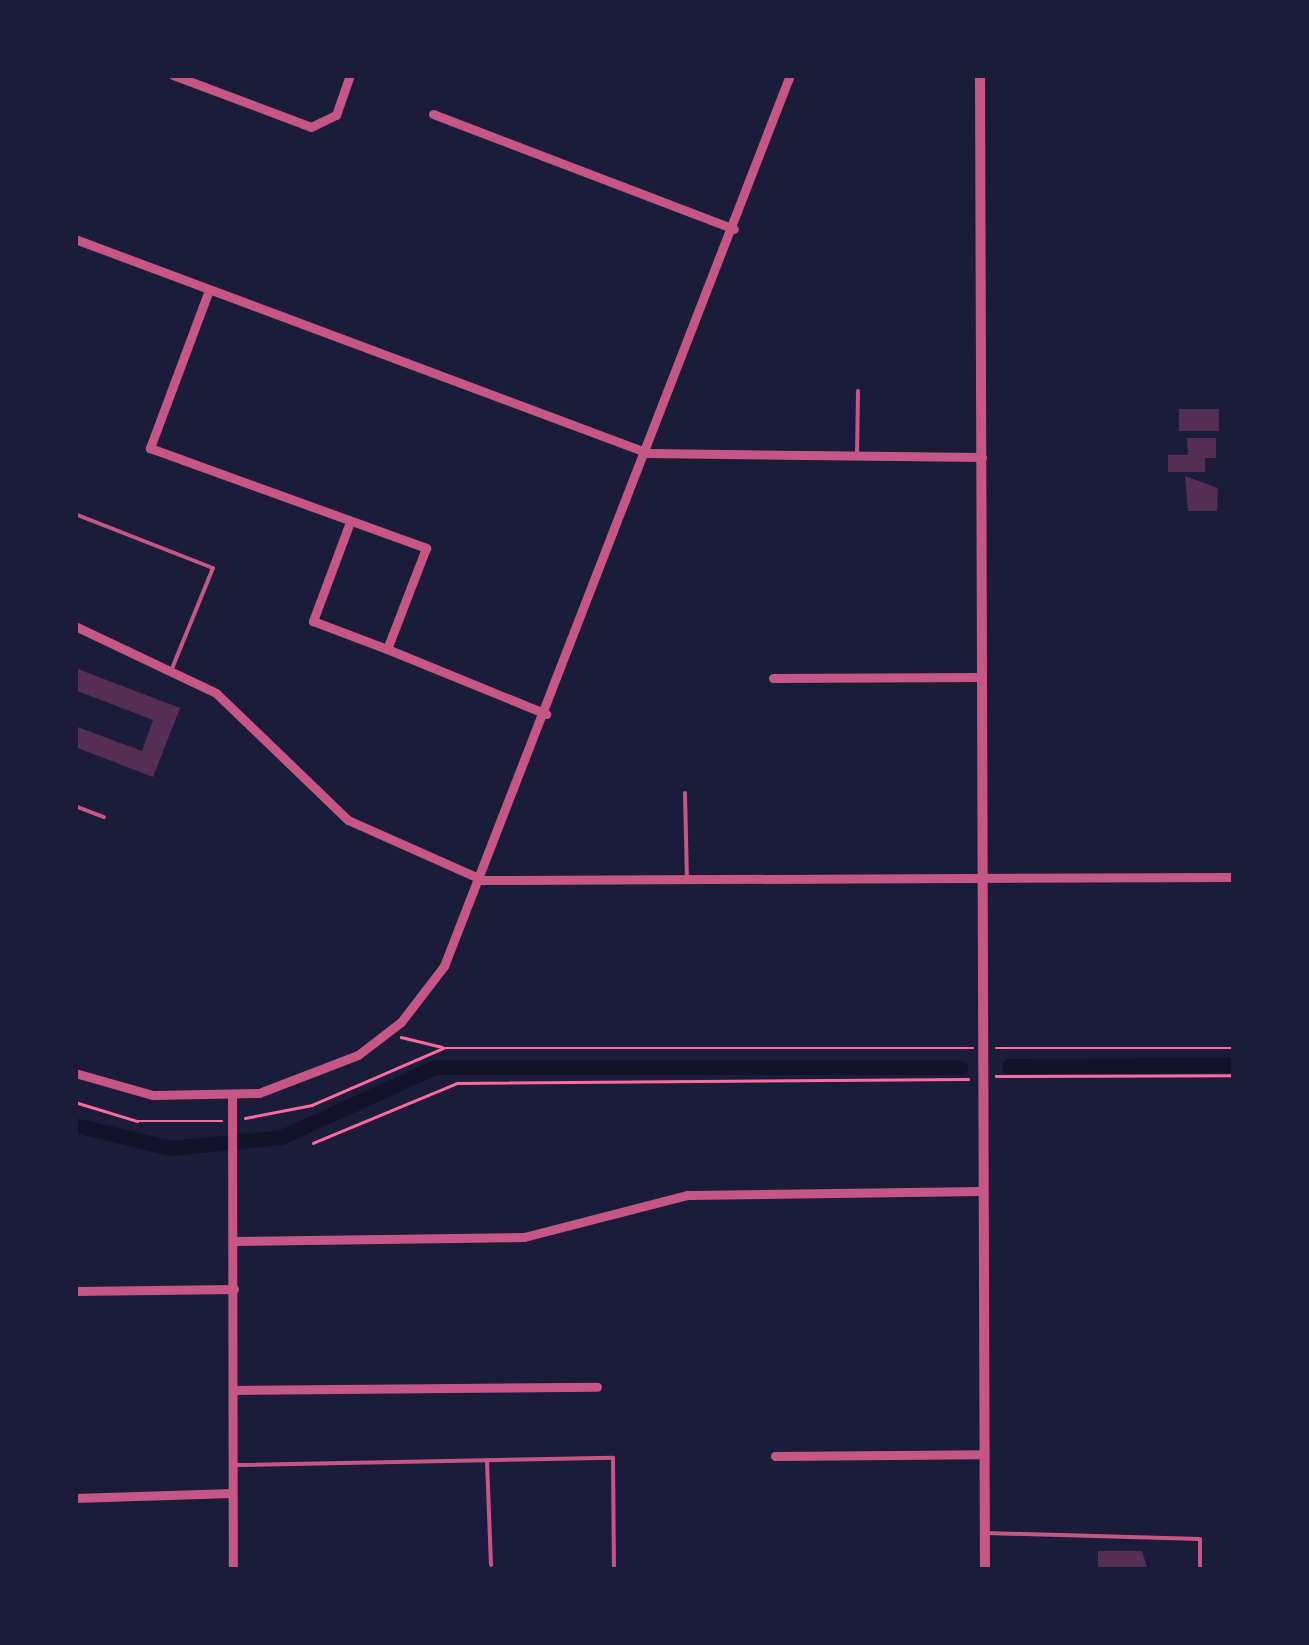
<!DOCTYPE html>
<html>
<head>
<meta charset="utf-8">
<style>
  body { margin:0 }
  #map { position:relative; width:1309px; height:1645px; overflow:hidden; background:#1b1b3a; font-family:Cabin,sans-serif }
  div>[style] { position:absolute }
  .canal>* { height:15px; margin:-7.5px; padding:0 7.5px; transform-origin:7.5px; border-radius:7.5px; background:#12122b }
  .building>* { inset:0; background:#542f53; transform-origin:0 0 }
  .path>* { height:2.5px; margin:-1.25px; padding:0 1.25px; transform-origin:1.25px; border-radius:1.25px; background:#ff6b9d }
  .service>* { height:4px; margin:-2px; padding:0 2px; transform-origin:2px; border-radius:2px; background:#c65784 }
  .minor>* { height:9px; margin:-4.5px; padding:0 4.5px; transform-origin:4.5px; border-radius:4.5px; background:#c65784 }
  .tertiary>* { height:10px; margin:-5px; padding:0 5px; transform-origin:5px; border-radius:5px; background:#c65784 }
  span { translate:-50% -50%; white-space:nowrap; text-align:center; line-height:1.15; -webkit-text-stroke:10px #1b1b3a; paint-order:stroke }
  .frame { position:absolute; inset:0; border:78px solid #1b1b3a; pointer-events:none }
</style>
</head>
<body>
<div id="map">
  <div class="canal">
    <div style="left:1009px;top:1066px;width:225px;rotate:-0.3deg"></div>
    <div style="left:75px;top:1125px;width:99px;rotate:13.5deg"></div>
    <div style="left:171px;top:1148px;width:111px;rotate:-5.7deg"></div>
    <div style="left:281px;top:1137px;width:169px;rotate:-24.4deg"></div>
    <div style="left:435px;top:1067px;width:525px"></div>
  </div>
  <div class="building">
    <div style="left:1179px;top:409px;width:40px;height:22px"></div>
    <div style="clip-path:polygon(1187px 438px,1216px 438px,1216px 458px,1205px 458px,1205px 472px,1168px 472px,1168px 455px,1188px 455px)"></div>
    <div style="clip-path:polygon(1185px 476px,1218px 488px,1217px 511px,1188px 511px)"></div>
    <div style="clip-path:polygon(75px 668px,180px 708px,153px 777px,75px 747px,75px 726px,142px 751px,153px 720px,75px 690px)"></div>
    <div style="clip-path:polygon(1098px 1551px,1142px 1551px,1148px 1570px,1098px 1569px)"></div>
  </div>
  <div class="path">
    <div style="left:401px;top:1037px;width:42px;rotate:13.7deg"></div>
    <div style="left:996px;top:1048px;width:238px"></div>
    <div style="left:996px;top:1076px;width:238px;rotate:-0.2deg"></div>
    <div style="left:75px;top:1102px;width:65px;rotate:17deg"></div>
    <div style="left:137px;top:1121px;width:85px"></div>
    <div style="left:245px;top:1118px;width:68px;rotate:-11deg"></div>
    <div style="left:312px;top:1105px;width:143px;rotate:-23.5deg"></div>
    <div style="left:443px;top:1048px;width:530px"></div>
    <div style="left:313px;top:1143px;width:156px;rotate:-22.6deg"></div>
    <div style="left:457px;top:1083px;width:511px;rotate:-0.45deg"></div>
  </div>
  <div class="service">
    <div style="left:857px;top:456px;width:65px;rotate:-89.1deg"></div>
    <div style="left:75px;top:514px;width:148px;rotate:21.4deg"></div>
    <div style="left:213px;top:568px;width:106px;rotate:112.2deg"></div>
    <div style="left:685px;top:793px;width:87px;rotate:88.7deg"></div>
    <div style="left:75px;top:806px;width:31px;rotate:21deg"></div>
    <div style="left:487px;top:1461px;width:104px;rotate:87.8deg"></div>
    <div style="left:237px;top:1465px;width:376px;rotate:-1.1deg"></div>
    <div style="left:613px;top:1458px;width:108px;rotate:89.5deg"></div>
    <div style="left:986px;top:1533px;width:214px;rotate:1.6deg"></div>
    <div style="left:1200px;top:1539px;width:31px;rotate:90deg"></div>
  </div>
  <div class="minor">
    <div style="left:173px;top:75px;width:147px;rotate:20.6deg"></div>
    <div style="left:311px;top:127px;width:28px;rotate:-26deg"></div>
    <div style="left:336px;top:115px;width:42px;rotate:-70.7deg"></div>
    <div style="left:433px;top:114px;width:322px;rotate:20.9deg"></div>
    <div style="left:75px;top:239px;width:612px;rotate:20.48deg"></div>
    <div style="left:648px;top:453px;width:334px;rotate:0.7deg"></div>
    <div style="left:209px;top:290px;width:169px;rotate:110.5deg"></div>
    <div style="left:150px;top:448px;width:294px;rotate:19.9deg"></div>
    <div style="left:426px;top:548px;width:108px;rotate:111.1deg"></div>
    <div style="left:387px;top:649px;width:172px;rotate:22.2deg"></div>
    <div style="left:350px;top:522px;width:106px;rotate:110.5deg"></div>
    <div style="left:313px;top:621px;width:79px;rotate:20.7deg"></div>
    <div style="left:75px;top:626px;width:156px;rotate:25.4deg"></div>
    <div style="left:216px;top:693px;width:183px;rotate:43.9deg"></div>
    <div style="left:348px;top:820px;width:148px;rotate:24deg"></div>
    <div style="left:483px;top:880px;width:751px;rotate:-0.23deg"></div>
    <div style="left:773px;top:678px;width:209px;rotate:-0.3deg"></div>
    <div style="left:75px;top:1073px;width:81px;rotate:15.8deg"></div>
    <div style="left:153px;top:1095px;width:106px;rotate:-1.1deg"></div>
    <div style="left:259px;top:1093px;width:106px;rotate:-21deg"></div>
    <div style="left:358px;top:1055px;width:54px;rotate:-37.5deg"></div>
    <div style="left:401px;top:1022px;width:71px;rotate:-52.5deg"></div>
    <div style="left:444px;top:966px;width:956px;rotate:-68.78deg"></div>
    <div style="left:232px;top:1098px;width:472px;rotate:89.9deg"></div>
    <div style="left:233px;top:1241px;width:291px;rotate:-0.8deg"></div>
    <div style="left:524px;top:1237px;width:169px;rotate:-14.4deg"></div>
    <div style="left:688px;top:1195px;width:294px;rotate:-0.8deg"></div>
    <div style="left:75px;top:1291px;width:159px;rotate:-0.7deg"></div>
    <div style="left:233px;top:1390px;width:364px;rotate:-0.5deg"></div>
    <div style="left:775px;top:1456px;width:209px;rotate:-0.5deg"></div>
    <div style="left:75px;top:1498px;width:157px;rotate:-1.8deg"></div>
  </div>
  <div class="tertiary">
    <div style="left:980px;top:75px;width:1495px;rotate:89.81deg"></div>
  </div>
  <div class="frame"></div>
</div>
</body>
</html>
